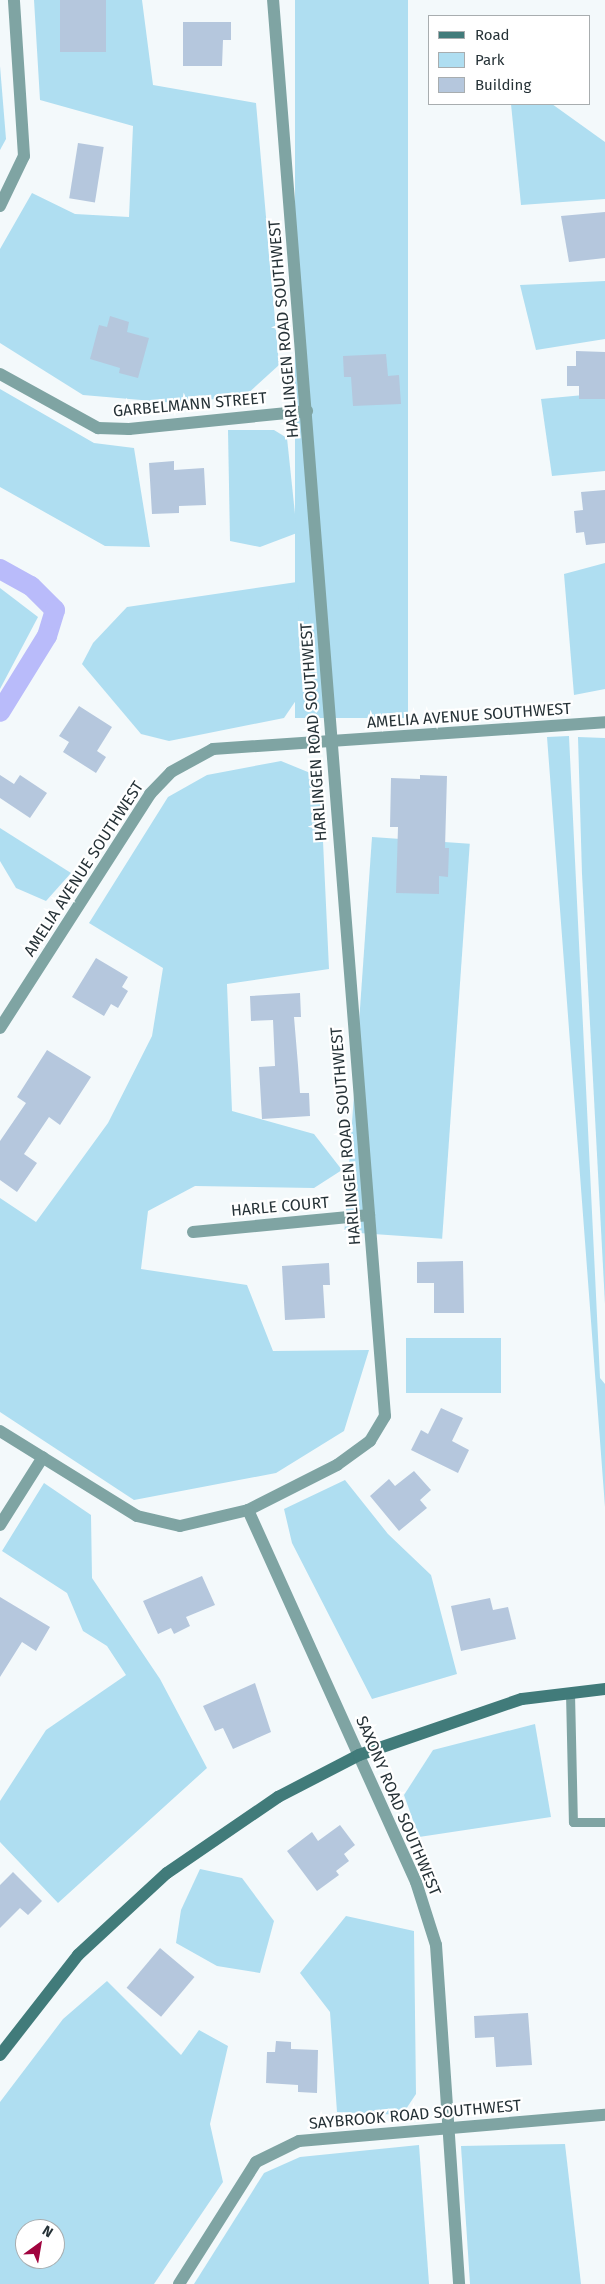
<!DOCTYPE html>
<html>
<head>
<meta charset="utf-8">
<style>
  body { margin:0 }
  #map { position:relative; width:605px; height:2284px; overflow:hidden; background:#f3f9fb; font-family:"Fira Sans",sans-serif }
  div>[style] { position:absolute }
  .green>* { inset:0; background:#afdef1; transform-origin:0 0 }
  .canal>* { height:20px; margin:-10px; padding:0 10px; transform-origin:10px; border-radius:10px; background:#b9bbfa }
  .building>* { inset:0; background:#b5c7dd; transform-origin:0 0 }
  .lane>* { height:9px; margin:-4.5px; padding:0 4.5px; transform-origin:4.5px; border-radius:4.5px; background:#7fa4a3 }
  .street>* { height:12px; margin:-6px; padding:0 6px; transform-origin:6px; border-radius:6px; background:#7fa4a3 }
  .secondary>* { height:12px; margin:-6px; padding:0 6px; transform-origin:6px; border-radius:6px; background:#417b7a }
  span { translate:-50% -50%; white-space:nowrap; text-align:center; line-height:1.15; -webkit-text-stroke:4.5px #fff; paint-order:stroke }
  .street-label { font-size:16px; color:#263237 }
  .legend { position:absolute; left:428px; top:15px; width:162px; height:90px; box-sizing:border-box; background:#fff; border:1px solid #a8adaf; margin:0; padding:6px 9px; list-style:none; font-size:15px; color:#263237 }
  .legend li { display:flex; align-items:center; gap:10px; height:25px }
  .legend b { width:25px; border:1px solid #a8adaf }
  .north { position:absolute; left:15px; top:2219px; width:50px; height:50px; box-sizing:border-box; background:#fff; border:1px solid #a8adaf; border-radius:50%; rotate:32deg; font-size:14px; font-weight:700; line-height:20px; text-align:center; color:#263237 }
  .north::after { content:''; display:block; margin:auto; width:18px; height:22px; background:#a1043f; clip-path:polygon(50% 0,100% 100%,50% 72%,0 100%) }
</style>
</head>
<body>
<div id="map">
  <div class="green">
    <div style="clip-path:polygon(34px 0,142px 0,153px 85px,256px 103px,279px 365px,245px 396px,176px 403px,83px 395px,0 343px,0 249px,32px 193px,75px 214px,129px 217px,133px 126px,40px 100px)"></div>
    <div style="left:295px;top:0;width:113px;height:718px"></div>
    <div style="clip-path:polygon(0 66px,6px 139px,0 150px)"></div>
    <div style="clip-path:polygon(511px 104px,552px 104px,605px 142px,605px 199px,521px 205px)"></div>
    <div style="clip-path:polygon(605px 281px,605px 339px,536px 350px,520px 285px)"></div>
    <div style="clip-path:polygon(0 389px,94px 443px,134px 448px,150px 547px,105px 546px,0 487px)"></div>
    <div style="clip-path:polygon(605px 393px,605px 471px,552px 476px,541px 399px)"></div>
    <div style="clip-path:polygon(228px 430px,274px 430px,287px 438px,297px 533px,260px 547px,230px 541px)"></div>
    <div style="clip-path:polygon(605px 563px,605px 689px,574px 695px,564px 574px)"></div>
    <div style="clip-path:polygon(297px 582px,303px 690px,284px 718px,169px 741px,141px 734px,82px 664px,93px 643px,127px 607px)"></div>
    <div style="clip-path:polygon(0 588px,38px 617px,0 689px)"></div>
    <div style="clip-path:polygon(569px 736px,600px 1378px,605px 1384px,605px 1507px,547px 737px)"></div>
    <div style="clip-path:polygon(578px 737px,605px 738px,605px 1304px,582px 874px)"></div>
    <div style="clip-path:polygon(281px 761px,320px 777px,329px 969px,227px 984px,232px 1111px,314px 1134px,342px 1170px,314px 1188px,195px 1186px,148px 1211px,141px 1269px,247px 1285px,273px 1351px,369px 1350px,344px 1431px,276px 1473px,134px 1500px,0 1412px,0 1198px,36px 1222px,108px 1123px,152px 1036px,163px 968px,89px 923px,168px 797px,207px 775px)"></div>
    <div style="clip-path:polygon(0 828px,71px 873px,46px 901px,16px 888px,0 861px)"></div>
    <div style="left:372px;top:837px;width:98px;height:396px;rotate:4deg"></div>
    <div style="left:406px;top:1338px;width:95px;height:55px"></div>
    <div style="clip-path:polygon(345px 1480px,388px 1534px,431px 1575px,457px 1674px,372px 1699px,292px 1543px,284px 1509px)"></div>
    <div style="clip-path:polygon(44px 1483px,91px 1515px,92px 1578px,160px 1679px,207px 1768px,58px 1903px,0 1842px,0 1801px,46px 1730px,126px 1675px,107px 1646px,83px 1631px,67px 1593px,2px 1551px)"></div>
    <div style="clip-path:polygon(535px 1724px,551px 1817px,419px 1837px,404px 1795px,433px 1750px)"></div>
    <div style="clip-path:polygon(200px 1869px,242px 1878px,274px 1921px,260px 1973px,217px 1966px,176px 1943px,181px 1910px)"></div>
    <div style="clip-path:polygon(346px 1916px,414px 1931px,416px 2094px,402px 2115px,337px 2112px,330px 2012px,300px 1973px)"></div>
    <div style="clip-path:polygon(evenodd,107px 1981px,181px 2055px,199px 2030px,228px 2046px,210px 2124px,223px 2182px,154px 2284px,0 2284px,0 2102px,63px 2019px,107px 1981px,25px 2229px,55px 2229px,55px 2259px,25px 2259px,25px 2229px)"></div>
    <div style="clip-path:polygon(565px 2144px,581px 2284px,470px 2284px,461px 2146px)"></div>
    <div style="clip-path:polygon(419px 2145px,429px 2284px,194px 2284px,264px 2173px,300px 2157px)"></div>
  </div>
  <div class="canal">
    <div style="left:0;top:569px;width:35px;rotate:29deg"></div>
    <div style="left:31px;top:586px;width:34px;rotate:45deg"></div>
    <div style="left:55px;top:610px;width:27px;rotate:107deg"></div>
    <div style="left:47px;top:636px;width:89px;rotate:121.7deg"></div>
  </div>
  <div class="building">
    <div style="left:60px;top:0;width:46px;height:52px"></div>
    <div style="clip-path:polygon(183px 22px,231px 22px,231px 40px,223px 40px,222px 66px,183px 66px)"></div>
    <div style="left:78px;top:143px;width:26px;height:56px;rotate:9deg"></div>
    <div style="clip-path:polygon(605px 212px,605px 258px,569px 262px,561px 216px)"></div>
    <div style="clip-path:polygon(110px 316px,129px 322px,127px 332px,149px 338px,138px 378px,119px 373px,120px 368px,90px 359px,99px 325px,107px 327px)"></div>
    <div style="clip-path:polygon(576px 351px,605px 352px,605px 399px,579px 399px,579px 386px,567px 386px,567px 366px,576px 366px)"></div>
    <div style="clip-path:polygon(386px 354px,388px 376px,399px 375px,401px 404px,353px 406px,351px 377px,344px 377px,343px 356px)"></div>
    <div style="clip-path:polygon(174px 461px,174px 470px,204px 468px,206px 505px,179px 506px,179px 513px,152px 514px,149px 463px)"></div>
    <div style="clip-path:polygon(605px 490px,605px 543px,586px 545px,584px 532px,576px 533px,574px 511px,583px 510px,581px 492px)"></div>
    <div style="clip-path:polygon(79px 706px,112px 727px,97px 751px,106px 757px,96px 773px,63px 752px,69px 742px,59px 736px)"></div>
    <div style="clip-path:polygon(0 775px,14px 784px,20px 775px,47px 793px,30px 818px,0 798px)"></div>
    <div style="clip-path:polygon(420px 775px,447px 776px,445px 848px,449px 848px,448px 877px,439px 876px,439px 894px,396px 893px,398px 827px,390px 827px,391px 778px,420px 779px)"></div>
    <div style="clip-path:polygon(96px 958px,128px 977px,122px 987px,128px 991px,118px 1008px,111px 1004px,104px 1016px,72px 997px)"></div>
    <div style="clip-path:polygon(300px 993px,301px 1017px,294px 1017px,298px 1065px,300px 1093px,309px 1093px,310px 1116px,262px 1119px,259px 1067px,275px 1066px,273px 1020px,251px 1021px,250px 996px)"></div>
    <div style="clip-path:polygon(47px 1050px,91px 1077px,60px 1125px,49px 1117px,24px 1154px,37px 1163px,17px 1192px,0 1180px,0 1141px,26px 1103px,17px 1097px)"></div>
    <div style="clip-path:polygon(463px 1261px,464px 1313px,434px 1313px,434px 1283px,417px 1283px,417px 1262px)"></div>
    <div style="clip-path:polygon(329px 1263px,330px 1285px,323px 1285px,325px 1318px,285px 1320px,282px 1266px)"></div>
    <div style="clip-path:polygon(441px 1408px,463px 1418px,452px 1441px,469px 1450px,458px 1473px,411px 1450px,421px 1430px,428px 1434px)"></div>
    <div style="clip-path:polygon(414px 1471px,431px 1490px,420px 1500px,427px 1508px,399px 1531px,370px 1496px,389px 1479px,395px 1486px)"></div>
    <div style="clip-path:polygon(202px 1576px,215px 1605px,186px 1617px,190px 1626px,174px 1634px,171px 1628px,158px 1634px,143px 1601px)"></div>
    <div style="clip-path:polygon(0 1597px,50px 1627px,36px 1651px,22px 1642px,0 1677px)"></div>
    <div style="clip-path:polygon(490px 1598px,493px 1610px,508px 1607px,516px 1639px,461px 1651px,451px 1606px)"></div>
    <div style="clip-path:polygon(255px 1683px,271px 1732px,233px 1749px,223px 1728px,215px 1731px,203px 1706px)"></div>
    <div style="clip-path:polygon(340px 1825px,355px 1845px,344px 1854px,349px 1861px,336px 1871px,339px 1875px,317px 1891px,287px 1851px,312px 1832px,318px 1841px)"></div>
    <div style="clip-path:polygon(13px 1872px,42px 1901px,28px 1915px,20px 1908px,0 1928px,0 1885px)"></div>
    <div style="left:160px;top:1948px;width:45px;height:52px;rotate:40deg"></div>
    <div style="clip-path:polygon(528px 2013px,532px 2065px,496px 2067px,494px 2037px,475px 2038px,474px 2016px)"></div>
    <div style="clip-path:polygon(276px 2041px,291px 2042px,291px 2049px,318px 2050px,317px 2093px,298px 2092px,298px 2085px,266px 2083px,267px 2052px,275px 2052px)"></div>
  </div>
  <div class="lane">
    <div style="left:570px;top:1693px;width:129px;rotate:88.7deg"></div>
    <div style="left:573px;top:1822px;width:32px"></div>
  </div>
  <div class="street">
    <div style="left:0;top:206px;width:55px;rotate:-64.4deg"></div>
    <div style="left:24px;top:156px;width:156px;rotate:-93.7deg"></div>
    <div style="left:0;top:374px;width:112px;rotate:28.9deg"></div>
    <div style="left:98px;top:428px;width:31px;rotate:2deg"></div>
    <div style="left:129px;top:429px;width:179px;rotate:-5.8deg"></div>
    <div style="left:0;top:1028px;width:278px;rotate:-57.3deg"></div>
    <div style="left:150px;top:794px;width:30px;rotate:-46deg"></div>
    <div style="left:171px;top:772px;width:48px;rotate:-28.7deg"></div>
    <div style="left:213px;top:749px;width:393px;rotate:-3.9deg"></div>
    <div style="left:193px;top:1232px;width:177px;rotate:-5.5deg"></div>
    <div style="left:0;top:1431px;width:161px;rotate:31.8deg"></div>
    <div style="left:137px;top:1516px;width:44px;rotate:13.1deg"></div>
    <div style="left:180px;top:1526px;width:70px;rotate:-13.2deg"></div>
    <div style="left:248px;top:1510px;width:100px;rotate:-26.8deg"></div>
    <div style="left:337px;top:1465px;width:41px;rotate:-36deg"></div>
    <div style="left:370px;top:1441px;width:29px;rotate:-59deg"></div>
    <div style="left:385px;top:1416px;width:1420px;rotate:-94.52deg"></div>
    <div style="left:248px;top:1510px;width:408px;rotate:65.7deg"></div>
    <div style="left:416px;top:1882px;width:66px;rotate:72.4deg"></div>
    <div style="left:436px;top:1945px;width:340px;rotate:86.1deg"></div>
    <div style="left:0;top:1525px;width:80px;rotate:-57.7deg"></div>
    <div style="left:179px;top:2284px;width:144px;rotate:-57.7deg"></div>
    <div style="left:256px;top:2162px;width:48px;rotate:-26deg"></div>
    <div style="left:299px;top:2141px;width:307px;rotate:-4.9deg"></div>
  </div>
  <div class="secondary">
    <div style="left:0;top:2055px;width:127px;rotate:-52deg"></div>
    <div style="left:78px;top:1955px;width:121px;rotate:-42.7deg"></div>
    <div style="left:167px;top:1873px;width:135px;rotate:-34.4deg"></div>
    <div style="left:278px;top:1797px;width:91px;rotate:-27.4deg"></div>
    <div style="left:359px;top:1755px;width:172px;rotate:-19deg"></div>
    <div style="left:522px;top:1699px;width:84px;rotate:-6.9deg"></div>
  </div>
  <div class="street-label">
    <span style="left:284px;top:329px;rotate:-95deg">HARLINGEN ROAD SOUTHWEST</span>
    <span style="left:190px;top:405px;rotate:-5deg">GARBELMANN STREET</span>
    <span style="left:469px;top:716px;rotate:-4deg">AMELIA AVENUE SOUTHWEST</span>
    <span style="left:314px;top:732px;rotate:-94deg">HARLINGEN ROAD SOUTHWEST</span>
    <span style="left:84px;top:869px;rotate:-57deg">AMELIA AVENUE SOUTHWEST</span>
    <span style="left:346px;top:1136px;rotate:-95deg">HARLINGEN ROAD SOUTHWEST</span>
    <span style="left:280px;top:1207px;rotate:-5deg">HARLE COURT</span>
    <span style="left:398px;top:1806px;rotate:67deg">SAXONY ROAD SOUTHWEST</span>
    <span style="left:415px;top:2115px;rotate:-5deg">SAYBROOK ROAD SOUTHWEST</span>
  </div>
  <ul class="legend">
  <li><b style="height:6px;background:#417b7a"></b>Road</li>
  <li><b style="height:14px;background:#afdef1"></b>Park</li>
  <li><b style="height:14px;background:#b5c7dd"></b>Building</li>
  </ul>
  <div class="north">N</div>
</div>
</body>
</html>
